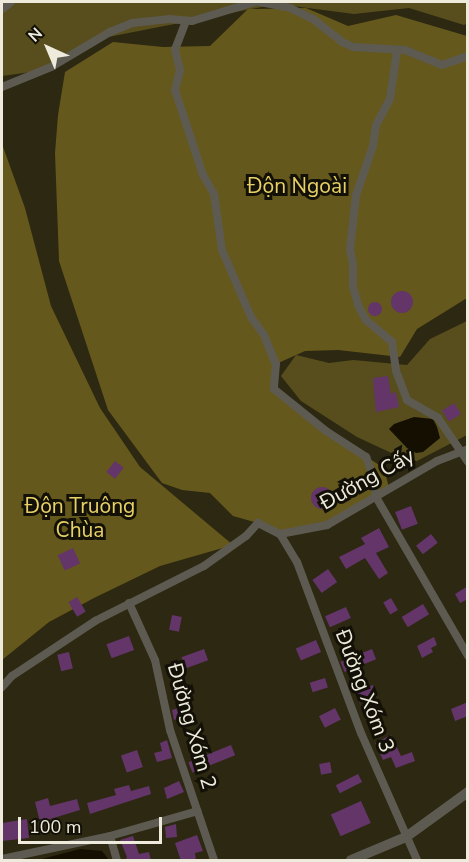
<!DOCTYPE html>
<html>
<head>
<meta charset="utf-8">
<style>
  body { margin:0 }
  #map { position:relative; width:469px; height:862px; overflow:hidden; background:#2d2811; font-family:"Nunito Sans",sans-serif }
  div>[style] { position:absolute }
  .green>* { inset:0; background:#584e1d }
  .forest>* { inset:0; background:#65581c }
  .water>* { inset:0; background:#140f00 }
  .building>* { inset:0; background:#633569; transform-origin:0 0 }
  .round { border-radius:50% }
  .minor>* { height:8px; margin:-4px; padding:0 4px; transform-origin:4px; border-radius:4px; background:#5d5b51 }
  .tertiary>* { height:10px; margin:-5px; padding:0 5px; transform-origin:5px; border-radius:5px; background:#5d5b51 }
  span { translate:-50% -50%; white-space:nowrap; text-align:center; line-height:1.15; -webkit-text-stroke:6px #131107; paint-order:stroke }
  .park-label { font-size:21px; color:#e7d065 }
  .street-label { font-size:21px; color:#eeebdd }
  .frame { position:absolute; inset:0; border:3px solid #eeebdd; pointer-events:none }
  .north { position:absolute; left:18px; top:18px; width:60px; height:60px; -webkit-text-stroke:4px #131107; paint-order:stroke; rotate:316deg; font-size:16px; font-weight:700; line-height:24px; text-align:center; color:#eeebdd }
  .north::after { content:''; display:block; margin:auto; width:21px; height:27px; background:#eeebdd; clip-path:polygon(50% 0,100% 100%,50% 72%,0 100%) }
  .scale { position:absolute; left:18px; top:817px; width:144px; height:27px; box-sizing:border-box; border:3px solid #eeebdd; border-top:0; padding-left:8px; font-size:18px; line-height:21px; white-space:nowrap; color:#eeebdd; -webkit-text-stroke:4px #131107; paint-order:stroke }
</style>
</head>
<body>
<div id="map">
  <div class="green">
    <div style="clip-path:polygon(2px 2px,467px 2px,468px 23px,464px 25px,409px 8px,354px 14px,277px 4px,98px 39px,38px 71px,2px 76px)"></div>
    <div style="clip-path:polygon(467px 321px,467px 435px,413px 463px,357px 437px,301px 401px,281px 376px,296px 355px,329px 363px,353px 360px,407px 365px,430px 339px)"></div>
  </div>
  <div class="forest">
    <div style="clip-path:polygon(306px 8px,348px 26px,396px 15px,467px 36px,467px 298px,417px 329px,400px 357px,338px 350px,305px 351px,276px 364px,274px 389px,326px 431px,384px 468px,389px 488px,327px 525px,280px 534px,258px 523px,233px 516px,210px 493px,182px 490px,162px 483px,108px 410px,59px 261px,55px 153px,58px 115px,65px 72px,113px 42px,163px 47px,210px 46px,248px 9px)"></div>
    <div style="clip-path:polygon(2px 144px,25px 208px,51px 306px,100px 408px,140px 467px,233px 545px,160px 566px,94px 598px,49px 622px,2px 660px)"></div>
  </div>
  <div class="water">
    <div style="clip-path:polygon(414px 417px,433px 419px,437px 427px,440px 438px,423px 452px,416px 453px,407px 448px,389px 429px,394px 424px)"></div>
    <div style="clip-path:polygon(80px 849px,102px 851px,109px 860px,20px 860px,38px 860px)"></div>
  </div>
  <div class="building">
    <div class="round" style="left:391px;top:291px;width:22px;height:22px"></div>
    <div class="round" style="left:368px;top:302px;width:14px;height:14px"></div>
    <div style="clip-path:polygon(388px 376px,391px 394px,396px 392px,399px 407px,376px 412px,373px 378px)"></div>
    <div style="left:454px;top:403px;width:13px;height:14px;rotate:58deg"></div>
    <div style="left:115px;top:461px;width:11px;height:14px;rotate:38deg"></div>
    <div class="round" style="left:311px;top:487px;width:22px;height:22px"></div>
    <div style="left:411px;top:506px;width:19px;height:17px;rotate:69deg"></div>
    <div style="clip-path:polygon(379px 528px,389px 547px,376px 553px,388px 573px,379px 579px,365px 558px,346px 569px,339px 557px,365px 544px,361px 538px)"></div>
    <div style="left:431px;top:534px;width:11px;height:19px;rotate:52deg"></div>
    <div style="left:73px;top:548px;width:17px;height:17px;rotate:65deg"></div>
    <div style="left:328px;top:569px;width:16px;height:19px;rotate:55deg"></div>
    <div style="clip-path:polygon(468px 586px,468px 599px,460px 603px,455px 594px)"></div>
    <div style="left:77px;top:597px;width:17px;height:10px;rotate:59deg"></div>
    <div style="left:391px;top:598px;width:14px;height:9px;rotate:60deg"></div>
    <div style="left:423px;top:604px;width:12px;height:25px;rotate:59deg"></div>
    <div style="left:346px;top:607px;width:12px;height:23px;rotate:66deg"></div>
    <div style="left:172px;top:615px;width:10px;height:15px;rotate:11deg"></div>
    <div style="left:129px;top:636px;width:15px;height:24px;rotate:70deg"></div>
    <div style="clip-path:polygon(434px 637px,437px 645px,431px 648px,433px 652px,422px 658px,417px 646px)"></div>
    <div style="left:316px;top:640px;width:13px;height:22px;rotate:67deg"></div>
    <div style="left:204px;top:649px;width:12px;height:24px;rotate:70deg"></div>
    <div style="left:372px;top:649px;width:11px;height:34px;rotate:68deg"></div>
    <div style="left:69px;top:652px;width:17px;height:12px;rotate:77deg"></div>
    <div style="left:325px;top:678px;width:10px;height:16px;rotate:73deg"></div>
    <div style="left:373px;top:685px;width:12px;height:19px;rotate:70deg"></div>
    <div style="clip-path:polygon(468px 702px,468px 716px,455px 721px,451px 709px)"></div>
    <div style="clip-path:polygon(186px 705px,189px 714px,174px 720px,172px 710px)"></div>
    <div style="left:335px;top:708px;width:13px;height:18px;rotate:63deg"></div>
    <div style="clip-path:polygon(391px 735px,401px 756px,412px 752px,415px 761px,396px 768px,391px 757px,383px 760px,375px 743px)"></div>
    <div style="clip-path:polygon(167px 740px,172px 758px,157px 762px,154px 753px,162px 751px,160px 743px)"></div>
    <div style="left:231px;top:745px;width:11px;height:46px;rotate:68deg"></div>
    <div style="left:137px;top:750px;width:18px;height:17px;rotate:71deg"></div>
    <div style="left:330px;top:762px;width:11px;height:11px;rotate:80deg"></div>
    <div style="left:358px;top:774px;width:9px;height:25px;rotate:63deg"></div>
    <div style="clip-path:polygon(179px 781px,184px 792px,167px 799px,164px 788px)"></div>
    <div style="clip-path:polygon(129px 785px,131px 791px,149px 786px,151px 794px,90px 814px,87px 803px,116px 795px,114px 789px)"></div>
    <div style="clip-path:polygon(48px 798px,50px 806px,77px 799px,80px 810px,40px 822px,35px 802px)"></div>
    <div style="left:361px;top:801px;width:24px;height:33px;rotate:66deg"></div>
    <div style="clip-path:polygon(27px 819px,29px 838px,2px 841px,2px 823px)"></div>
    <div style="clip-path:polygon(176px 824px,177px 837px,166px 838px,165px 827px)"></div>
    <div style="clip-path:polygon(197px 835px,203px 851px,195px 853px,196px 861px,181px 861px,175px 843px)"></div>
    <div style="clip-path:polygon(133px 836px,139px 854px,149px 852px,151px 861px,125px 861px,127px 857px,120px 840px)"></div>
  </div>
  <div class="minor">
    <div style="left:260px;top:2px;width:31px;rotate:11deg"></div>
    <div style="left:290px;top:8px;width:25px;rotate:26deg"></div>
    <div style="left:313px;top:19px;width:37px;rotate:38deg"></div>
    <div style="left:342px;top:42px;width:12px;rotate:24deg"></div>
    <div style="left:353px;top:47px;width:52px;rotate:3.3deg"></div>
    <div style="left:405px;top:50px;width:40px;rotate:22deg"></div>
    <div style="left:442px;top:65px;width:28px;rotate:-19deg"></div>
    <div style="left:2px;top:9px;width:11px;rotate:-38deg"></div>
    <div style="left:186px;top:21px;width:30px;rotate:111deg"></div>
    <div style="left:175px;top:49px;width:22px;rotate:77deg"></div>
    <div style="left:180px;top:70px;width:21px;rotate:104deg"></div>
    <div style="left:175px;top:90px;width:89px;rotate:71.8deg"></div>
    <div style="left:203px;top:175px;width:22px;rotate:60deg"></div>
    <div style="left:214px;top:194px;width:57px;rotate:81.9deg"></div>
    <div style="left:222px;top:250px;width:73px;rotate:66.6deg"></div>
    <div style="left:251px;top:317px;width:22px;rotate:54deg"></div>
    <div style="left:264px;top:335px;width:31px;rotate:68deg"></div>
    <div style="left:276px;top:364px;width:25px;rotate:95deg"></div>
    <div style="left:274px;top:389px;width:67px;rotate:38.9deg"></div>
    <div style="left:326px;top:431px;width:48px;rotate:33deg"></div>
    <div style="left:366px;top:457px;width:22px;rotate:69deg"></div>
    <div style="left:374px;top:478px;width:19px;rotate:84deg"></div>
    <div style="left:376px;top:497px;width:184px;rotate:59.9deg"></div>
    <div style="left:397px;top:51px;width:49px;rotate:98.3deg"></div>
    <div style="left:390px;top:99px;width:30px;rotate:118deg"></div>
    <div style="left:376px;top:125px;width:21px;rotate:98deg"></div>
    <div style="left:373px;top:146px;width:52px;rotate:109.1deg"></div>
    <div style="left:356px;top:195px;width:54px;rotate:96.3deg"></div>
    <div style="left:350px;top:249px;width:15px;rotate:79deg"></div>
    <div style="left:353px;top:264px;width:23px;rotate:90deg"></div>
    <div style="left:353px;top:287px;width:19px;rotate:74deg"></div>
    <div style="left:358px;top:305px;width:17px;rotate:62deg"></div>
    <div style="left:366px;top:320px;width:34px;rotate:40deg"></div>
    <div style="left:392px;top:342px;width:29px;rotate:82deg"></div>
    <div style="left:396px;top:371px;width:31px;rotate:69deg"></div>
    <div style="left:407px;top:400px;width:36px;rotate:30deg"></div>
    <div style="left:438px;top:418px;width:53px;rotate:55.7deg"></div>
    <div style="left:2px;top:87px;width:53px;rotate:-22.2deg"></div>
    <div style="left:51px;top:67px;width:69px;rotate:-30.7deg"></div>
    <div style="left:110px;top:32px;width:24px;rotate:-22deg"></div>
    <div style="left:132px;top:23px;width:37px;rotate:-6deg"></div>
    <div style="left:169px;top:19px;width:23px;rotate:5deg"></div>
    <div style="left:192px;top:21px;width:66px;rotate:-16.8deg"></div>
    <div style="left:280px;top:534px;width:33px;rotate:59deg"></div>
    <div style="left:297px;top:562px;width:183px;rotate:69.5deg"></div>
    <div style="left:361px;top:733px;width:139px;rotate:66.2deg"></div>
    <div style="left:129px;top:603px;width:63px;rotate:65.5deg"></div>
    <div style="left:155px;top:660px;width:72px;rotate:77.9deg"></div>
    <div style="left:170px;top:730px;width:137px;rotate:71.3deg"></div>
    <div style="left:2px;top:687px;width:15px;rotate:-48deg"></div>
    <div style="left:12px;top:676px;width:100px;rotate:-33.5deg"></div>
    <div style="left:95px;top:621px;width:122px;rotate:-26.8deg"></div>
    <div style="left:204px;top:566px;width:52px;rotate:-35.5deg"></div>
    <div style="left:246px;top:536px;width:18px;rotate:-47deg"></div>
    <div style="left:258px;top:523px;width:25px;rotate:27deg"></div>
    <div style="left:280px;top:534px;width:48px;rotate:-10.8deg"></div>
    <div style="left:327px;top:525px;width:127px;rotate:-30.2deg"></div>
    <div style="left:437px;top:461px;width:33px;rotate:-21deg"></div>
    <div style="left:110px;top:836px;width:25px;rotate:74deg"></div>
    <div style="left:2px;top:859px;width:110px;rotate:-12deg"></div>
    <div style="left:110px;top:836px;width:91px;rotate:-15.9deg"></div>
  </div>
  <div class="tertiary">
    <div style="left:351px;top:860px;width:60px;rotate:-22.7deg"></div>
    <div style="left:406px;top:837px;width:77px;rotate:-36deg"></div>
  </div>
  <div class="park-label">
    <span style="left:297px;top:186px">Độn Ngoài</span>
    <span style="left:80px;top:518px">Độn Truông<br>Chùa</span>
  </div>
  <div class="street-label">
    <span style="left:367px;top:479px;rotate:-29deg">Đường Cấy</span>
    <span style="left:365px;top:691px;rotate:69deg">Đường Xóm 3</span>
    <span style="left:192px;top:726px;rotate:74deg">Đường Xóm 2</span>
  </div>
  <div class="frame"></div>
  <div class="north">N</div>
  <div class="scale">100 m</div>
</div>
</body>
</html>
